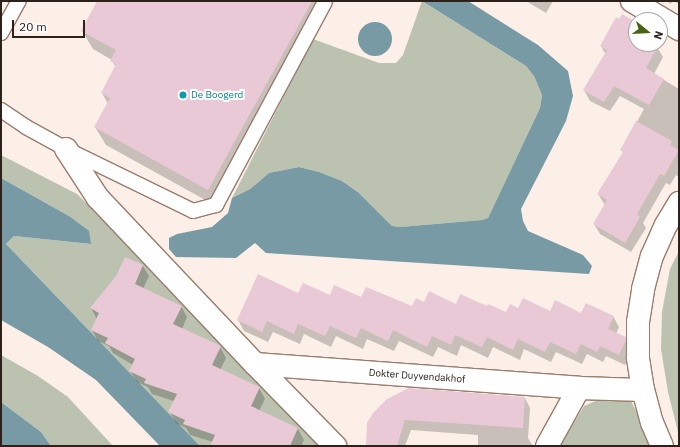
<!DOCTYPE html>
<html>
<head>
<meta charset="utf-8">
<style>
  body { margin:0 }
  #map { position:relative; width:680px; height:447px; overflow:hidden; background:#fcefe8; font-family:"IBM Plex Sans",sans-serif }
  div>[style] { position:absolute }
  .green>* { inset:0; background:#bbc2b0 }
  .water>* { inset:0; background:#789aa5 }
  .round { border-radius:50% }
  .shadow>* { inset:0; background:#0003 }
  .building>* { inset:0; background:#eac9d7 }
  .roads { filter:drop-shadow(1px 0 #997c6e) drop-shadow(-1px 0 #997c6e) drop-shadow(0 1px #997c6e) drop-shadow(0 -1px #997c6e) }
  .lane>* { height:14px; margin:-7px; padding:0 7px; transform-origin:7px; border-radius:7px; background:#fff }
  .street>* { height:22px; margin:-11px; padding:0 11px; transform-origin:11px; border-radius:11px; background:#fff }
  .dots>* { width:11px; height:11px; translate:-50% -50%; box-sizing:border-box; border:2px solid #fff; border-radius:50% }
  span { translate:-50% -50%; white-space:nowrap; text-align:center; line-height:1.15; -webkit-text-stroke:4px #fff; paint-order:stroke }
  .culture-label { font-size:10px; color:#0d838f }
  .left { translate:0 -50%; text-align:left }
  .street-label { font-size:10px; color:#2c211b }
  .frame { position:absolute; inset:0; border:2px solid #2c211b; pointer-events:none }
  .north { position:absolute; left:628px; top:12px; width:40px; height:40px; box-sizing:border-box; background:#fff; border:1px solid #aba6a4; border-radius:50%; rotate:108deg; font-size:11px; font-weight:700; line-height:16px; text-align:center; color:#2c211b }
  .north::after { content:''; display:block; margin:auto; width:14px; height:18px; background:#496415; clip-path:polygon(50% 0,100% 100%,50% 72%,0 100%) }
  .scale { position:absolute; left:12px; top:20px; width:73px; height:18px; box-sizing:border-box; border:2px solid #2c211b; border-top:0; padding-left:5px; font-size:12px; line-height:14px; white-space:nowrap; color:#2c211b; -webkit-text-stroke:3px #fff; paint-order:stroke }
</style>
</head>
<body>
<div id="map">
  <div class="green">
    <div style="clip-path:polygon(422px 1px,526px 66px,534px 76px,542px 95px,540px 108px,488px 218px,482px 220px,400px 227px,392px 226px,359px 193px,342px 181px,319px 172px,299px 167px,269px 173px,250px 189px,232px 198px,313px 39px,379px 63px,396px 63px,403px 55px)"></div>
    <div style="clip-path:polygon(1px 155px,77px 194px,110px 226px,322px 446px,200px 446px,6px 244px,14px 236px,90px 244px,69px 216px,1px 178px)"></div>
    <div style="clip-path:polygon(679px 251px,679px 436px,668px 392px,661px 349px,662px 312px,670px 269px)"></div>
    <div style="clip-path:polygon(1px 355px,38px 376px,68px 397px,113px 446px,51px 446px,41px 432px,1px 402px)"></div>
    <div style="clip-path:polygon(598px 400px,631px 401px,639px 417px,650px 446px,560px 446px,584px 406px)"></div>
  </div>
  <div class="water">
    <div style="clip-path:polygon(422px 1px,468px 1px,538px 45px,568px 71px,573px 96px,566px 121px,521px 209px,523px 221px,528px 231px,583px 255px,592px 266px,589px 274px,266px 253px,255px 243px,236px 258px,176px 257px,169px 249px,169px 238px,177px 234px,212px 227px,228px 213px,232px 198px,250px 189px,269px 173px,299px 167px,319px 172px,342px 181px,359px 193px,392px 226px,400px 227px,482px 220px,488px 218px,540px 108px,542px 95px,534px 76px,526px 66px)"></div>
    <div class="round" style="left:358px;top:22px;width:34px;height:34px"></div>
    <div style="clip-path:polygon(1px 178px,69px 216px,89px 231px,91px 244px,14px 236px,6px 244px,200px 446px,160px 446px,96px 380px,48px 347px,1px 320px)"></div>
    <div style="clip-path:polygon(1px 402px,41px 432px,51px 446px,1px 446px)"></div>
  </div>
  <div class="shadow">
    <div style="clip-path:polygon(98px 1px,332px 1px,218px 207px,106px 145px,95px 127px,108px 104px,102px 93px,116px 68px,112px 60px,93px 49px,82px 31px)"></div>
    <div style="clip-path:polygon(526px 1px,553px 1px,546px 13px)"></div>
    <div style="clip-path:polygon(666px 1px,672px 1px,671px 4px)"></div>
    <div style="clip-path:polygon(673px 1px,679px 1px,679px 4px)"></div>
    <div style="clip-path:polygon(636px 30px,636px 44px,652px 44px,657px 47px,663px 57px,654px 74px,679px 89px,679px 177px,676px 175px,670px 185px,666px 183px,643px 223px,646px 228px,631px 252px,600px 234px,594px 224px,605px 205px,598px 194px,623px 153px,621px 150px,644px 109px,620px 96px,610px 111px,590px 101px,584px 90px,606px 55px,601px 46px)"></div>
    <div style="clip-path:polygon(143px 266px,149px 276px,143px 289px,181px 306px,187px 317px,182px 329px,220px 347px,226px 358px,220px 370px,259px 388px,265px 399px,259px 411px,298px 429px,304px 440px,301px 446px,211px 446px,213px 442px,190px 435px,186px 428px,176px 423px,170px 412px,174px 401px,152px 394px,148px 387px,137px 382px,130px 371px,133px 365px,113px 353px,109px 346px,98px 341px,92px 330px,97px 319px,91px 308px)"></div>
    <div style="clip-path:polygon(299px 294px,362px 299px,413px 307px,425px 303px,487px 308px,507px 314px,519px 310px,613px 316px,619px 327px,616px 334px,625px 338px,631px 352px,625px 365px,606px 356px,603px 362px,587px 354px,582px 364px,556px 352px,551px 362px,524px 349px,520px 360px,493px 347px,488px 358px,461px 345px,457px 356px,438px 347px,433px 357px,399px 341px,394px 351px,367px 339px,363px 349px,336px 336px,331px 347px,304px 334px,300px 344px,273px 332px,268px 342px,244px 331px,238px 320px)"></div>
    <div style="clip-path:polygon(525px 398px,530px 408px,528px 438px,533px 446px,478px 446px,478px 435px,411px 430px,405px 446px,368px 446px,368px 424px)"></div>
  </div>
  <div class="building">
    <div style="clip-path:polygon(97px 1px,312px 1px,208px 190px,94px 127px,110px 98px,101px 93px,116px 64px,110px 61px,116px 50px,81px 31px)"></div>
    <div style="clip-path:polygon(622px 14px,636px 22px,636px 44px,659px 44px,646px 68px,664px 79px,649px 105px,614px 86px,604px 102px,583px 90px,607px 50px,600px 46px,616px 17px,619px 19px)"></div>
    <div style="clip-path:polygon(636px 121px,672px 141px,670px 145px,679px 150px,664px 176px,660px 174px,637px 214px,640px 217px,625px 243px,593px 224px,607px 200px,597px 194px,623px 152px,620px 150px)"></div>
    <div style="clip-path:polygon(125px 257px,143px 265px,135px 284px,182px 306px,173px 324px,221px 346px,212px 365px,260px 387px,251px 406px,298px 428px,290px 446px,210px 446px,215px 435px,183px 424px,185px 420px,168px 412px,177px 394px,144px 383px,146px 379px,129px 371px,135px 359px,105px 343px,108px 338px,91px 330px,99px 313px,90px 308px,116px 276px)"></div>
    <div style="clip-path:polygon(258px 274px,298px 293px,303px 283px,330px 295px,334px 285px,361px 297px,366px 287px,412px 306px,416px 298px,424px 302px,429px 291px,456px 304px,460px 294px,487px 306px,488px 304px,506px 312px,510px 304px,518px 308px,523px 298px,550px 311px,555px 300px,581px 313px,586px 303px,614px 316px,608px 329px,626px 337px,626px 340px,619px 355px,600px 346px,597px 352px,581px 344px,576px 354px,550px 342px,545px 352px,518px 339px,513px 350px,487px 337px,482px 347px,455px 335px,451px 345px,432px 336px,427px 347px,393px 330px,388px 341px,361px 328px,356px 338px,330px 326px,325px 336px,298px 324px,294px 334px,267px 321px,262px 332px,237px 320px)"></div>
    <div style="clip-path:polygon(409px 388px,525px 397px,523px 428px,405px 420px,397px 446px,366px 446px,367px 423px,373px 413px,387px 399px)"></div>
  </div>
  <div class="roads">
    <div class="lane">
      <div style="left:1px;top:33px;width:37px;rotate:-61deg"></div>
      <div style="left:1px;top:110px;width:30px;rotate:34deg"></div>
      <div style="left:26px;top:127px;width:46px;rotate:28.8deg"></div>
      <div style="left:66px;top:149px;width:141px;rotate:26deg"></div>
      <div style="left:193px;top:211px;width:24px;rotate:-15deg"></div>
      <div style="left:216px;top:205px;width:230px;rotate:-61.8deg"></div>
    </div>
    <div class="street">
      <div style="left:632px;top:1px;width:55px;rotate:30.8deg"></div>
      <div style="left:66px;top:149px;width:59px;rotate:56.9deg"></div>
      <div style="left:98px;top:198px;width:228px;rotate:46.6deg"></div>
      <div style="left:255px;top:364px;width:115px;rotate:45.7deg"></div>
      <div style="left:255px;top:364px;width:325px;rotate:4.2deg"></div>
      <div style="left:579px;top:388px;width:64px;rotate:1.8deg"></div>
      <div style="left:547px;top:446px;width:66px;rotate:-61.1deg"></div>
      <div style="left:662px;top:446px;width:25px;rotate:-113deg"></div>
      <div style="left:652px;top:423px;width:34px;rotate:-105deg"></div>
      <div style="left:643px;top:390px;width:33px;rotate:-99deg"></div>
      <div style="left:638px;top:357px;width:35px;rotate:-90deg"></div>
      <div style="left:638px;top:322px;width:33px;rotate:-81deg"></div>
      <div style="left:643px;top:289px;width:34px;rotate:-75deg"></div>
      <div style="left:652px;top:256px;width:34px;rotate:-66deg"></div>
      <div style="left:666px;top:225px;width:26px;rotate:-59deg"></div>
    </div>
  </div>
  <div class="dots">
    <div style="left:183px;top:95px;background:#0f9aa8"></div>
  </div>
  <div class="culture-label">
    <span class="left" style="left:191px;top:95px">De Boogerd</span>
  </div>
  <div class="street-label">
    <span style="left:417px;top:376px;rotate:4deg">Dokter Duyvendakhof</span>
  </div>
  <div class="frame"></div>
  <div class="north">N</div>
  <div class="scale">20 m</div>
</div>
</body>
</html>
